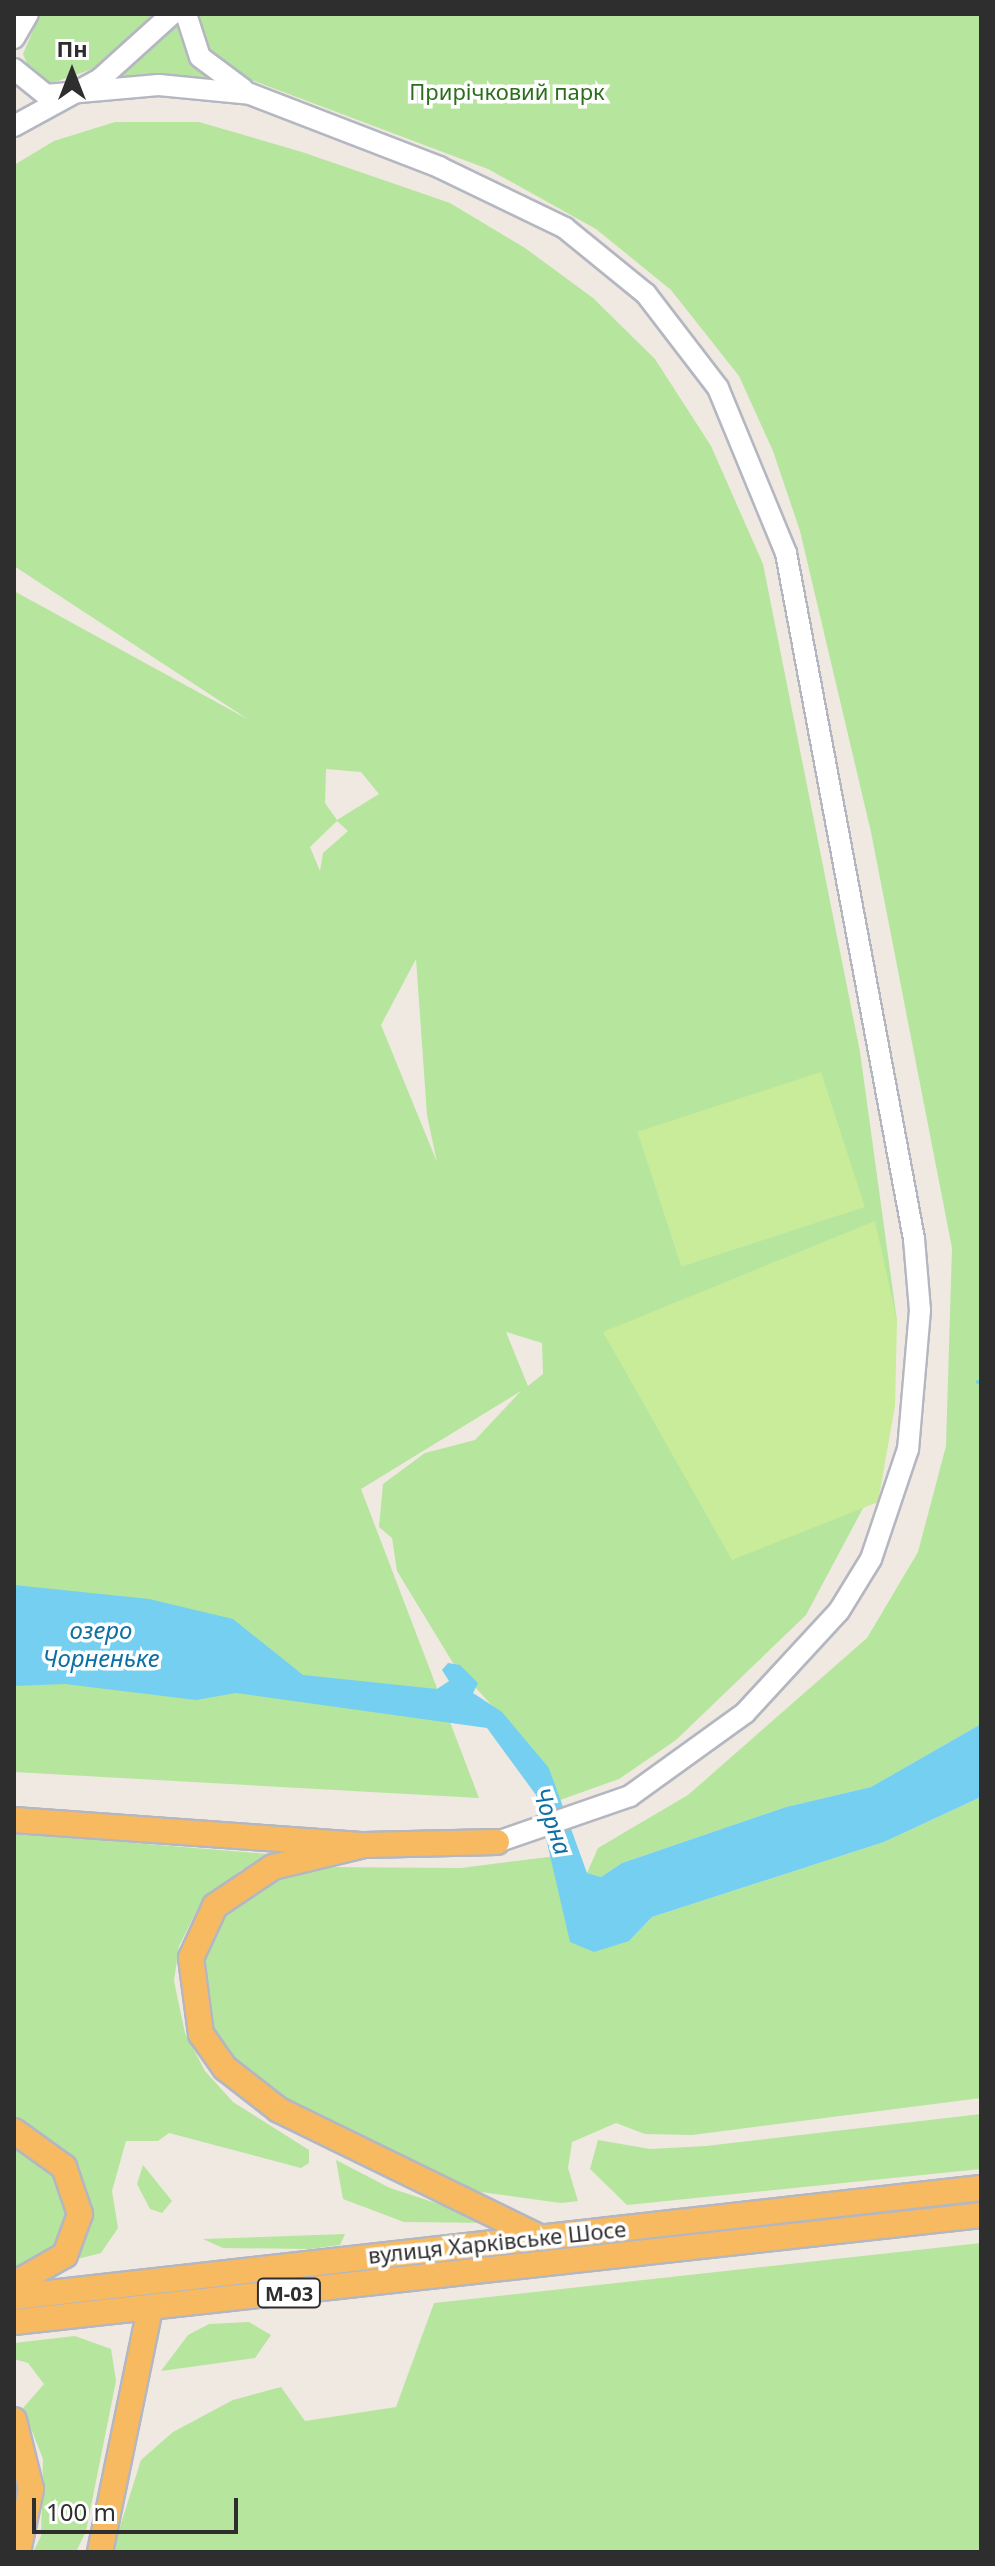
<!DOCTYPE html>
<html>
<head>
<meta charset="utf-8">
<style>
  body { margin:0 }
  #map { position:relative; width:995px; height:2566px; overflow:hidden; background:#efe9e1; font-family:"Noto Sans",sans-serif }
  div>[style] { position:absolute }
  .green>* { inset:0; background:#b6e59e }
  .pitch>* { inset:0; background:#c9ec9a; transform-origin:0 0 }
  .water>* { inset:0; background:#75cff0 }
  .stream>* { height:4px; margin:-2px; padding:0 2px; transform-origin:2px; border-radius:2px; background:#75cff0 }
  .roads { filter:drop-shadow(2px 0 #b4b7c1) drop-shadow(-2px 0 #b4b7c1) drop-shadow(0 2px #b4b7c1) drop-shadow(0 -2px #b4b7c1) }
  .secondary>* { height:20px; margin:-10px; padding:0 10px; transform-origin:10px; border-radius:10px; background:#fff }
  .trunk>* { height:24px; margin:-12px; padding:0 12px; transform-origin:12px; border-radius:12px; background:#f8ba60 }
  span { translate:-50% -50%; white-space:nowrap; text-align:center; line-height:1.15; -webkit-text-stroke:7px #fff; paint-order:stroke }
  .shield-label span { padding:2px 6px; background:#fff; border:2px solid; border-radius:6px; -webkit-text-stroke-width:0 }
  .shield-label { font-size:20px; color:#2e2e2e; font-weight:700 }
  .park-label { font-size:22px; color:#2c6e1b }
  .street-label { font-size:22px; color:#2e2e2e }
  .water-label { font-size:24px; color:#0d6fa3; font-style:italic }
  .frame { position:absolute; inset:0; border:16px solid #2e2e2e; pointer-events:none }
  .north { position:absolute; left:32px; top:32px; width:80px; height:80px; -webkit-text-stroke:6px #fff; paint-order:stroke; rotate:0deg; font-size:22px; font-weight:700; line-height:32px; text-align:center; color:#2e2e2e }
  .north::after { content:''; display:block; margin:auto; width:28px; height:36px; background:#2e2e2e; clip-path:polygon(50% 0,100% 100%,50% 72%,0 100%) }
  .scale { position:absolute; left:32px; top:2498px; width:206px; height:36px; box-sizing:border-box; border:4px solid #2e2e2e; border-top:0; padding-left:10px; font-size:24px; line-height:28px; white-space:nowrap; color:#2e2e2e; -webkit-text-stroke:6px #fff; paint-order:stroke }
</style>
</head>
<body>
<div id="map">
  <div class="green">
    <div style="clip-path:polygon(40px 14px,158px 14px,95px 68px,52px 83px,30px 71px,23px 54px)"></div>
    <div style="clip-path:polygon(198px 14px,981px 14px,981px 1724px,871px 1787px,786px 1807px,622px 1863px,601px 1877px,587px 1873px,598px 1848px,688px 1795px,867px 1638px,918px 1552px,946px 1446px,952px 1248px,871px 832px,800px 531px,773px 451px,739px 376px,671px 290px,596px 229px,488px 169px,241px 76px,210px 53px)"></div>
    <div style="clip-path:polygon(177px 24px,189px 52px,215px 80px,106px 82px)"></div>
    <div style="clip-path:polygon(evenodd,115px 122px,199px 122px,302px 152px,450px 203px,525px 248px,593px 298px,655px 359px,711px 446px,763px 564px,860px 1052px,897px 1321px,869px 1497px,806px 1615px,676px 1740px,619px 1779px,560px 1800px,549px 1768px,453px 1663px,397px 1571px,392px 1538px,379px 1527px,383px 1484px,425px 1453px,475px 1440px,521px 1391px,361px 1489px,479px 1798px,14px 1772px,14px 591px,249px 720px,14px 566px,14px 165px,54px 141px,115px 122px,326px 769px,361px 772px,379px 794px,337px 820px,325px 803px,326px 769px,115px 122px,337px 821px,348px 831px,323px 853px,320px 871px,310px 847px,337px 821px,115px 122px,416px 959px,427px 1115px,437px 1162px,381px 1025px,416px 959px,115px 122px,506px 1332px,542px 1343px,543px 1374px,528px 1386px,506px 1332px)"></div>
    <div style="clip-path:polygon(981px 1797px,981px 2098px,692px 2135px,645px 2134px,616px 2123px,572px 2142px,568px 2168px,578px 2201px,561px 2203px,466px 2190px,353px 2143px,252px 2080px,205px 2027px,198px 1960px,228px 1903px,259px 1883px,320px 1867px,461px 1868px,556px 1856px,561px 1888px,629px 1941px,652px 1917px,884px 1842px)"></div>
    <div style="clip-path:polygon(14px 1833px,281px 1855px,241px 1870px,198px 1908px,179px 1946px,174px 1981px,185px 2033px,205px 2071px,233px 2102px,309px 2150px,309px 2163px,301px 2168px,169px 2133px,158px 2141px,126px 2141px,112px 2191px,118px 2228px,101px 2253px,77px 2259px,88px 2209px,14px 2125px)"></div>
    <div style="clip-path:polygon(981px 2114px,981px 2169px,627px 2205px,590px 2169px,598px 2140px,650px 2149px,706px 2146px)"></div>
    <div style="clip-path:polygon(14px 2139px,40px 2154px,72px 2201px,59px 2250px,14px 2274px)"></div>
    <div style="clip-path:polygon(336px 2160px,390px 2188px,497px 2223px,404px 2222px,343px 2199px)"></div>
    <div style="clip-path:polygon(143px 2165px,172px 2201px,162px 2213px,150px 2209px,137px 2184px)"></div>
    <div style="clip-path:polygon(345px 2234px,340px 2245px,310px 2249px,223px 2248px,203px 2239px)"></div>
    <div style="clip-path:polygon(981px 2243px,981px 2552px,112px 2552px,141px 2460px,173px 2432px,233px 2400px,281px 2387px,305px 2421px,396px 2407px,434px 2303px)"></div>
    <div style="clip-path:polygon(249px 2322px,271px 2335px,255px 2358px,161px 2371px,188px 2335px,209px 2324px)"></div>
    <div style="clip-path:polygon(75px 2336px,111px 2349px,116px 2381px,86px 2531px,76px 2552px,33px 2552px,41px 2536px,43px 2459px,23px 2408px,44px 2384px,28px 2363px,14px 2359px,14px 2343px)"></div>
  </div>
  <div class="pitch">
    <div style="left:821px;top:1072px;width:142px;height:193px;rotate:72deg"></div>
    <div style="clip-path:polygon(875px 1221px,897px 1321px,895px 1406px,878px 1502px,732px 1560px,603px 1332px)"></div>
  </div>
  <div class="water">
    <div style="clip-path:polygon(14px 1585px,149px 1599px,233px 1619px,303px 1675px,437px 1689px,449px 1681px,442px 1670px,448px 1663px,460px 1665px,478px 1683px,473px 1693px,502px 1712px,549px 1768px,587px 1873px,601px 1877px,622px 1863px,786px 1807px,871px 1787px,981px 1724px,981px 1797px,884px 1842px,652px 1917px,629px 1941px,594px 1952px,570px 1942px,536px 1795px,487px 1728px,236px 1693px,196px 1700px,65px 1684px,14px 1686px)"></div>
  </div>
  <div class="stream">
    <div style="left:978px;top:1382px;width:3px"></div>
  </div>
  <div class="roads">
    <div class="secondary">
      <div style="left:186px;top:14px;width:45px;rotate:72deg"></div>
      <div style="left:200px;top:57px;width:54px;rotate:36.7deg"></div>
      <div style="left:14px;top:38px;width:28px;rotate:-60deg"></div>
      <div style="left:14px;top:69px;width:41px;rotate:39.1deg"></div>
      <div style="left:46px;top:95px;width:113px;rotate:-5.1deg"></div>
      <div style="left:159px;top:85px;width:91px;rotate:5.6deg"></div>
      <div style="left:250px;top:94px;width:203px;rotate:21.1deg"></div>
      <div style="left:439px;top:167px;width:140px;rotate:25.8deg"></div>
      <div style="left:565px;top:228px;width:104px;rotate:39.2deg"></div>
      <div style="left:646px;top:294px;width:118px;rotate:52.5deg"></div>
      <div style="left:718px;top:388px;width:178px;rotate:67.6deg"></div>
      <div style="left:786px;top:553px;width:698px;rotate:79.43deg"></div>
      <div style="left:914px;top:1239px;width:71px;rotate:85.2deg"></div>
      <div style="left:920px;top:1310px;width:140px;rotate:94.9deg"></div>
      <div style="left:908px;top:1449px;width:116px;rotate:108.6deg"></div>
      <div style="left:871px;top:1559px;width:61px;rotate:121.6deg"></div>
      <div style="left:839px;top:1611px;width:139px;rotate:132.7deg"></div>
      <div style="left:745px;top:1713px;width:142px;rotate:144.2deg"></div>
      <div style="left:630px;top:1796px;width:141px;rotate:160.9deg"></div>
      <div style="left:14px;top:126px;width:98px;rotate:-28.7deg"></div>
      <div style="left:100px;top:79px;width:97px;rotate:-42.1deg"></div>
    </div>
    <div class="trunk">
      <div style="left:14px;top:1820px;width:351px;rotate:4.1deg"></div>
      <div style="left:364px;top:1845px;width:133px;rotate:-1.3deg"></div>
      <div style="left:364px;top:1845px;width:94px;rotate:166.4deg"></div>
      <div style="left:273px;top:1867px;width:70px;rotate:146.1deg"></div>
      <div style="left:215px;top:1906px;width:57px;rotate:114.8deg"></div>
      <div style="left:191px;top:1958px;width:77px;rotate:82.5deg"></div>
      <div style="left:201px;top:2034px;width:42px;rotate:54.8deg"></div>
      <div style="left:225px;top:2068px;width:68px;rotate:37.9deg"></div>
      <div style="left:279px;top:2110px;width:289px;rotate:26deg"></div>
      <div style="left:14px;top:2131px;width:62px;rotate:35.8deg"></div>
      <div style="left:64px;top:2167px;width:50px;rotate:71.2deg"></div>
      <div style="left:80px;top:2214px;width:44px;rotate:110.1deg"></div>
      <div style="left:65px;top:2255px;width:59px;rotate:150.4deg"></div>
      <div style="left:14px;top:2297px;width:973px;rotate:-6.43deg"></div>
      <div style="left:14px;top:2322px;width:973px;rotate:-6.31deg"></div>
      <div style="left:14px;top:2420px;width:71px;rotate:76.2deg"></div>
      <div style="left:31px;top:2489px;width:64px;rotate:101.7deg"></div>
      <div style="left:100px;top:2552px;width:249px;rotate:-78.4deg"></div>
    </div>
  </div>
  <div class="shield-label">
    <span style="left:289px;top:2293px">М-03</span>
  </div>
  <div class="park-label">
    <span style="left:507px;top:92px">Прирічковий парк</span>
  </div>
  <div class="street-label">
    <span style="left:497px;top:2242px;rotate:-6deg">вулиця Харківське Шосе</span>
  </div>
  <div class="water-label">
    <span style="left:101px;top:1644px">озеро<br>Чорненьке</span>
    <span style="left:553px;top:1821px;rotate:70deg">Чорна</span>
  </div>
  <div class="frame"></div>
  <div class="north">Пн</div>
  <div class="scale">100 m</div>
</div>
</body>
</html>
